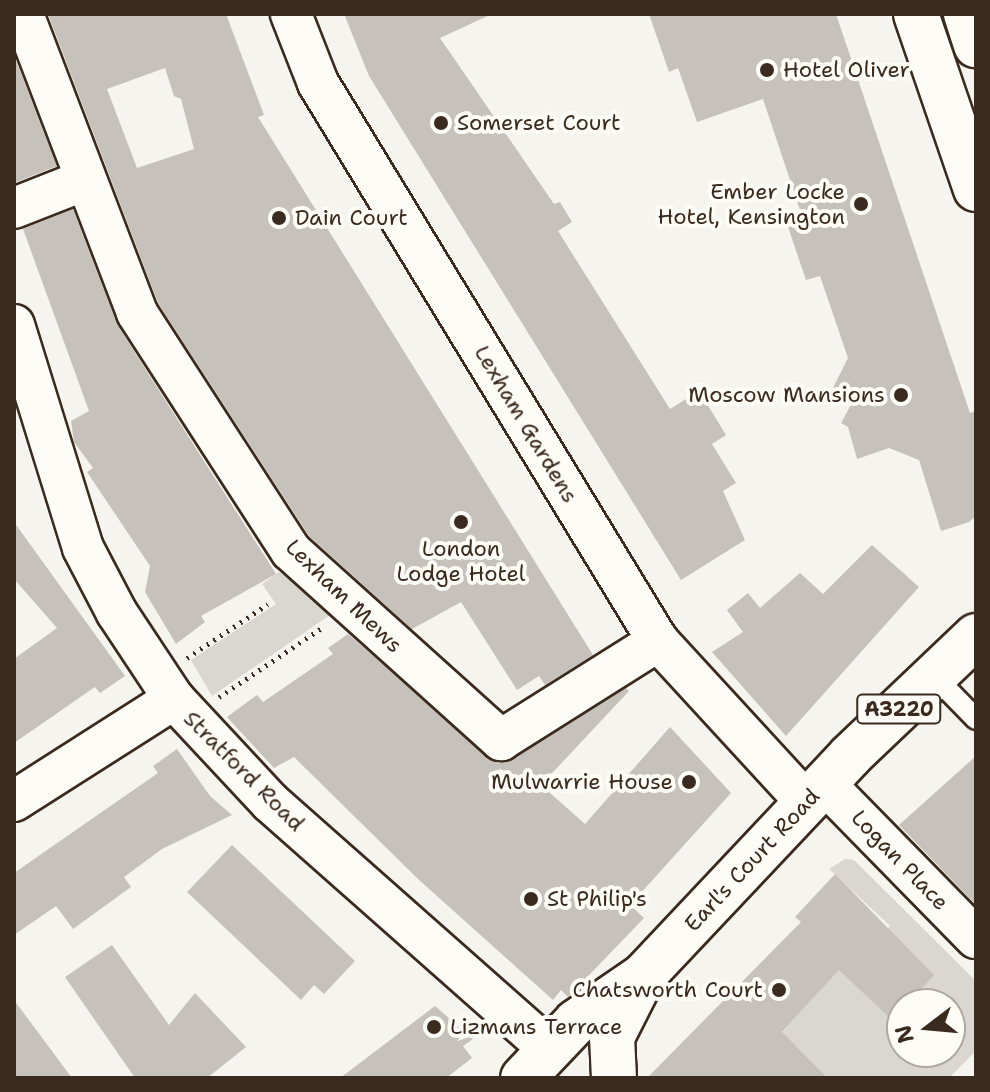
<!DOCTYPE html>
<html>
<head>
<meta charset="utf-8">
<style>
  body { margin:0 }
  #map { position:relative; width:990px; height:1092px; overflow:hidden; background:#f5f4ee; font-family:"Shantell Sans",sans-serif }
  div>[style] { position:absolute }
  .green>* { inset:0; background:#dad6d0 }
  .building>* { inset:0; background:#c7c1bb }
  .path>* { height:5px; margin-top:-2.5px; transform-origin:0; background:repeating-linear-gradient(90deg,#3b2a1e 0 2px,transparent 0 8px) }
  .roads { filter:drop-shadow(2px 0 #3b2a1e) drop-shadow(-2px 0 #3b2a1e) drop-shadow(0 2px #3b2a1e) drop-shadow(0 -2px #3b2a1e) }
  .lane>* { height:20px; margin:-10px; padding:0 10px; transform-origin:10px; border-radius:10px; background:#fdfcf7 }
  .street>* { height:40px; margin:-20px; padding:0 20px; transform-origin:20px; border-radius:20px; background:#fdfcf7 }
  .secondary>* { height:44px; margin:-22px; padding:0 22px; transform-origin:22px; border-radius:22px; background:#fdfcf7 }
  .highway>* { height:44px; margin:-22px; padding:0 22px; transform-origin:22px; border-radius:22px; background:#fdfcf7 }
  .dots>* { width:22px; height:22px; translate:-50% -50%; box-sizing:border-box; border:4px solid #fdfcf7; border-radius:50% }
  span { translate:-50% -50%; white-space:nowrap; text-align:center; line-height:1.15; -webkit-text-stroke:8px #fdfcf7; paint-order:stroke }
  .shield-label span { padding:2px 6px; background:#fdfcf7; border:2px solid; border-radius:6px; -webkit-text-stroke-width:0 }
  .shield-label { font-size:20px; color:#3b2a1e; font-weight:700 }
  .poi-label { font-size:22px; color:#3b2a1e }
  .left { translate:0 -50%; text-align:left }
  .right { translate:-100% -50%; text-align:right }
  .street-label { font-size:22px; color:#3b2a1e }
  .frame { position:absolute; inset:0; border:16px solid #3b2a1e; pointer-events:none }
  .north { position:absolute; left:886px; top:988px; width:80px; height:80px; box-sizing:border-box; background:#fdfcf7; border:2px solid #afa8a0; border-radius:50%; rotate:254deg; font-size:22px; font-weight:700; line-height:32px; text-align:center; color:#3b2a1e }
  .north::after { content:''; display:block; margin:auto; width:28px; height:36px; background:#3b2a1e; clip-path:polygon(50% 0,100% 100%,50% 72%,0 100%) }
</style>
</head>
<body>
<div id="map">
  <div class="green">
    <div style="clip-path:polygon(279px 572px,333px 613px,212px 696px,191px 660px,276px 604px,262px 584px)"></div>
    <div style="clip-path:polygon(evenodd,845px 859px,854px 860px,976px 981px,976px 1051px,949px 1078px,828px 1078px,795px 1045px,778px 1037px,849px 958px,855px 963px,890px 926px,829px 869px,845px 859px,902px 1004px,950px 1004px,950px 1052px,902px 1052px,902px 1004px)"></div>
  </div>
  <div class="building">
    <div style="clip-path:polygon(evenodd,48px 14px,226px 14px,264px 115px,258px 117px,593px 655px,545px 685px,539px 676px,517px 690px,461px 602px,412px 629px,309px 536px,158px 303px,48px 14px,165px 68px,174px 96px,181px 99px,194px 149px,137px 168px,107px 89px,165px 68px)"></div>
    <div style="clip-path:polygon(344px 14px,492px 14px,440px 38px,554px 204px,560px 202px,572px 222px,558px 231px,670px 409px,699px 391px,726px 435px,712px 444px,736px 483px,723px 491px,745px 540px,681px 580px,369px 76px)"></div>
    <div style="clip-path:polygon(649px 14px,836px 14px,970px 413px,976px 411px,976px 516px,969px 522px,941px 531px,919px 460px,889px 448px,857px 459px,848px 427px,841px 423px,852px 403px,831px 392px,848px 358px,820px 276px,806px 280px,786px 221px,802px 216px,763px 99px,697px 122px,678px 68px,669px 72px)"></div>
    <div style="clip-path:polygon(14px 55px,57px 166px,14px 183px)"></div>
    <div style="clip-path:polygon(73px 209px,118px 326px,276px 574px,201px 616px,205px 622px,176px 644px,145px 592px,150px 566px,87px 472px,93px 468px,74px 442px,71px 421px,89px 411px,23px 229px)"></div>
    <div style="clip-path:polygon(14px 522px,125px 676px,100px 693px,95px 687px,14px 743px,14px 659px,57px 628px,14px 579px)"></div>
    <div style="clip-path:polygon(872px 545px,919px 587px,786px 736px,712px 652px,743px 632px,727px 610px,748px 593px,760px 608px,800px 573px,823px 594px)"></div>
    <div style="clip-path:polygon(348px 634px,498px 763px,513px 759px,626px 688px,629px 691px,541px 785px,585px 824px,670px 727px,731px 793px,630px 905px,644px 918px,568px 997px,561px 990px,553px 1000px,418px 879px,294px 757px,274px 768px,227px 717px,257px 695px,263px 702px,333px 654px,328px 648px)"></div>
    <div style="clip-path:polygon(177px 749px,210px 796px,232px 815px,162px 849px,124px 877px,131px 887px,73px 929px,56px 906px,14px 935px,14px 873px,158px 773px,153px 766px)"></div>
    <div style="clip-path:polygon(976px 756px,976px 905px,899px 825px)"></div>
    <div style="clip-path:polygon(232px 845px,355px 961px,324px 994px,314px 985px,301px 1000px,187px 892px)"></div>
    <div style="clip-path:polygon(835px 874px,934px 975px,892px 1020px,839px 970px,782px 1032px,828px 1078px,647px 1078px,801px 922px,795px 917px)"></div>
    <div style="clip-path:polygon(112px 945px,169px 1025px,195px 993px,246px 1047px,207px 1078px,135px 1078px,65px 977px)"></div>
    <div style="clip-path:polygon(14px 1000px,72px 1078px,14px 1078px)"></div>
    <div style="clip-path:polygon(435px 1006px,473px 1039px,463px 1046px,472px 1058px,446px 1078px,340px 1078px)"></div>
  </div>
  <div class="path">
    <div style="left:187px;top:658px;width:97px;rotate:-33.7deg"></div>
    <div style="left:219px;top:697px;width:125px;rotate:-33.9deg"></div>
  </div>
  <div class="roads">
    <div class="lane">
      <div style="left:934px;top:676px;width:60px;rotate:45.7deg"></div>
    </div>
    <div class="street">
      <div style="left:23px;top:14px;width:320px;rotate:69.1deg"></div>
      <div style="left:137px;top:313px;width:283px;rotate:57.1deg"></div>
      <div style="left:291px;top:551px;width:283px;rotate:42deg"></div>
      <div style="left:501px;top:740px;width:186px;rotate:-32.2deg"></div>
      <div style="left:291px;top:14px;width:74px;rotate:68.6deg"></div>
      <div style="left:318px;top:83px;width:653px;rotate:58.65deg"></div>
      <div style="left:658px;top:641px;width:219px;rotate:47.4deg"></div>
      <div style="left:14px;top:208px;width:76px;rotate:-21.5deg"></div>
      <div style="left:14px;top:325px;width:233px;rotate:72.8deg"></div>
      <div style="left:83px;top:548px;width:73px;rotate:62.4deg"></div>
      <div style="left:117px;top:613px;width:103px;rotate:56.5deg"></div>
      <div style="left:174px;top:699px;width:141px;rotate:47deg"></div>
      <div style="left:270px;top:802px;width:374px;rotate:41.5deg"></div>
      <div style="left:824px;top:783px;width:217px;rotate:45.6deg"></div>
      <div style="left:14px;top:801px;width:190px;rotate:-32.5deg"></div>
    </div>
    <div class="secondary">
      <div style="left:523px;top:1078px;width:77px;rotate:-46.6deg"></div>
      <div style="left:576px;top:1022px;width:81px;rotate:-34.5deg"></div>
    </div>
    <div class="highway">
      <div style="left:916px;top:14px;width:185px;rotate:71.1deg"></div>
      <div style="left:966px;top:14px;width:33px;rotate:72deg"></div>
      <div style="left:614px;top:1078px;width:41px;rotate:-92.8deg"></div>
      <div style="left:612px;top:1037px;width:68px;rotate:-63.1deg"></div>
      <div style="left:643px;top:976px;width:302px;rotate:-46.7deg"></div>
      <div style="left:850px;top:756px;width:174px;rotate:-43.6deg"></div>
    </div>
  </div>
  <div class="dots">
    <div style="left:767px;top:70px;background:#3b2a1e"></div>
    <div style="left:441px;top:123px;background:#3b2a1e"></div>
    <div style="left:861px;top:204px;background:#3b2a1e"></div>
    <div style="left:279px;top:218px;background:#3b2a1e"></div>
    <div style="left:901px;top:395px;background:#3b2a1e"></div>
    <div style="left:461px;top:522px;background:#3b2a1e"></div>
    <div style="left:689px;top:782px;background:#3b2a1e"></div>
    <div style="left:531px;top:899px;background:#3b2a1e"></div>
    <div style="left:779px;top:990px;background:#3b2a1e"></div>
    <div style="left:434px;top:1027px;background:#3b2a1e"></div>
  </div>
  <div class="shield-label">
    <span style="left:899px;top:709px">A3220</span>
  </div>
  <div class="poi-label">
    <span class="left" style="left:783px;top:70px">Hotel Oliver</span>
    <span class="left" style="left:457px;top:123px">Somerset Court</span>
    <span class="right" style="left:845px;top:204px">Ember Locke<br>Hotel, Kensington</span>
    <span class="left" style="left:295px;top:218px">Dain Court</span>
    <span class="right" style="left:885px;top:395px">Moscow Mansions</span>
    <span style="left:461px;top:561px">London<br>Lodge Hotel</span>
    <span class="right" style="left:673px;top:782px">Mulwarrie House</span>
    <span class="left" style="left:547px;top:899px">St Philip's</span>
    <span class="right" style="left:763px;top:990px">Chatsworth Court</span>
    <span class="left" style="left:450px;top:1027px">Lizmans Terrace</span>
  </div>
  <div class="street-label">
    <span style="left:526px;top:424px;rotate:59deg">Lexham Gardens</span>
    <span style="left:344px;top:596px;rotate:44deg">Lexham Mews</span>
    <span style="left:244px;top:771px;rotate:45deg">Stratford Road</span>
    <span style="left:752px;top:860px;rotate:-47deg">Earl's Court Road</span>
    <span style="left:900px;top:860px;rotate:46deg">Logan Place</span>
  </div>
  <div class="frame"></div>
  <div class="north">N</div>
</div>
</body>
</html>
